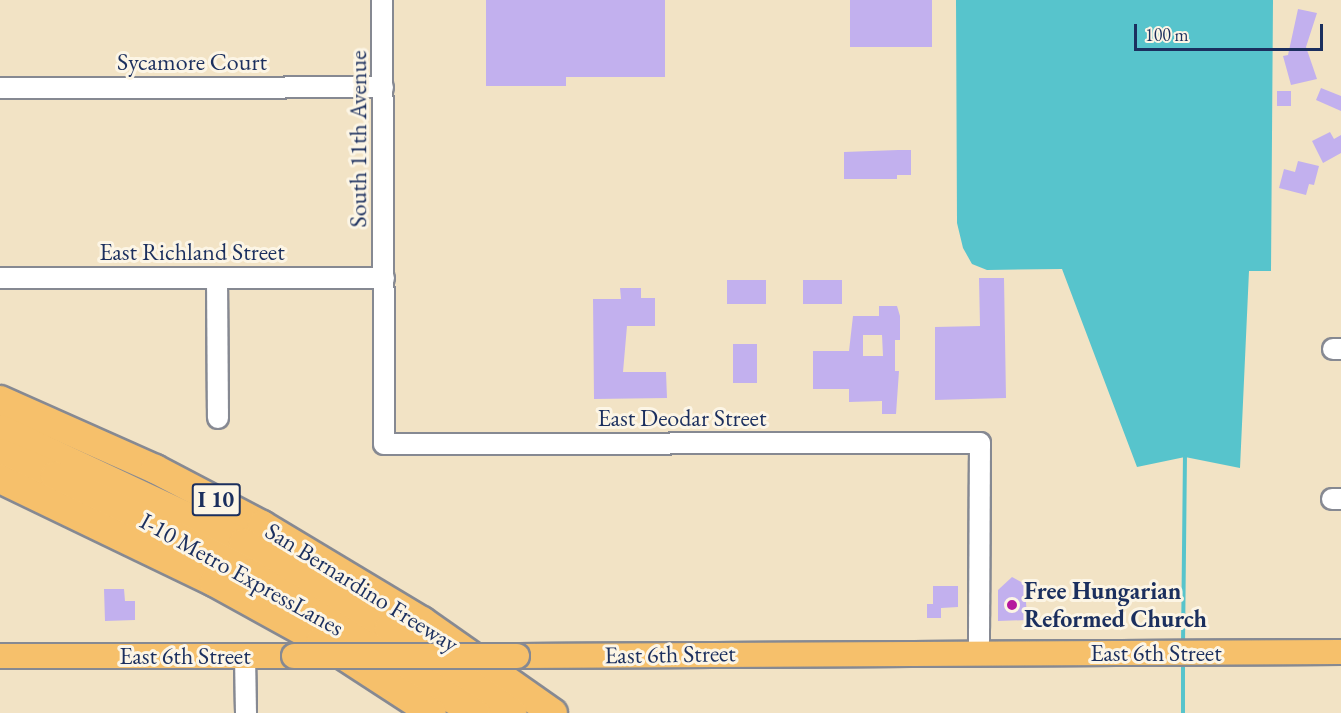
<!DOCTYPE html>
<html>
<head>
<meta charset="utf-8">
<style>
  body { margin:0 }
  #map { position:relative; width:1341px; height:713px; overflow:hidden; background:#f2e3c5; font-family:"EB Garamond",serif }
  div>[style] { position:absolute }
  .water>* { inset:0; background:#57c4cc }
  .stream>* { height:4px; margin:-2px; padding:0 2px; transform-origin:2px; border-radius:2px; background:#57c4cc }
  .building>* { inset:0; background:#c2b0ee; transform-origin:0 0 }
  .roads { filter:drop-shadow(2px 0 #868992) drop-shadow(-2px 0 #868992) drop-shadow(0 2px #868992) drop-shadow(0 -2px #868992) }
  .minor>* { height:20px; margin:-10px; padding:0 10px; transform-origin:10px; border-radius:10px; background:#fff }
  .major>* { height:24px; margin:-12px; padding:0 12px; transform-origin:12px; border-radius:12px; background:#f6c06b }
  .highway>* { height:28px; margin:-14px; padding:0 14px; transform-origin:14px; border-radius:14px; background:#f6c06b }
  .bridges { filter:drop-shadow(2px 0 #868992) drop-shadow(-2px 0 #868992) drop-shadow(0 2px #868992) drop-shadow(0 -2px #868992) }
  .major-bridge>* { height:24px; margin:-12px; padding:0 12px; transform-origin:12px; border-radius:12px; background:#f6c06b }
  .dots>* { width:16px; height:16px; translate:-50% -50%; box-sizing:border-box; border:3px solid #fcf5e5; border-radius:50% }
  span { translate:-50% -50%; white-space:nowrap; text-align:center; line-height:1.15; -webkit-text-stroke:6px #fcf5e5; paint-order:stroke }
  .shield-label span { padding:2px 4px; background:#fcf5e5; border:2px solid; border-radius:4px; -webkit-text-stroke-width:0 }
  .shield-label { font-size:22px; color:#1b2f5e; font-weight:700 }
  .street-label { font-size:24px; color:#1b2f5e }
  .poi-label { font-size:24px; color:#1b2f5e; font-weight:700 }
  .left { translate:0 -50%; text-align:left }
  .scale { position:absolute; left:1134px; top:24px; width:189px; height:27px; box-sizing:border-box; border:3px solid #1b2f5e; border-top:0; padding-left:8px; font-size:18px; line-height:21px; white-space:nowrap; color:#1b2f5e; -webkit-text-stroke:4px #fcf5e5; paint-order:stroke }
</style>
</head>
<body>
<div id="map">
  <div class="water">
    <div style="clip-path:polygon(956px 0,1273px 0,1271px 271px,1249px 271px,1240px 468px,1185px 457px,1137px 467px,1062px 269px,987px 270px,972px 264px,963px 248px,957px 223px)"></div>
  </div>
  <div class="stream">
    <div style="left:1183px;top:645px;width:188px;rotate:-89.4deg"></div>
    <div style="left:1183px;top:662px;width:51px;rotate:90deg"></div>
  </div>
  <div class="building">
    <div style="clip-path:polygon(486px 0,665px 0,665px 77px,566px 77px,566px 86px,486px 86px)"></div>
    <div style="left:932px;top:0;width:47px;height:82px;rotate:90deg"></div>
    <div style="clip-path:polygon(1298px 9px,1317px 13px,1306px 47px,1317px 79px,1291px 85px,1283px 56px,1288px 55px)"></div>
    <div style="clip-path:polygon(1321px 88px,1341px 96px,1341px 111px,1316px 100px)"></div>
    <div style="left:1277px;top:91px;width:14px;height:15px"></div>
    <div style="clip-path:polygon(1330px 132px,1334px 139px,1341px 135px,1341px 153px,1323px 163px,1312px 141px)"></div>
    <div style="clip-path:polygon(898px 150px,911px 150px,911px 175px,897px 175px,897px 179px,844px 179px,844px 152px)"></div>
    <div style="clip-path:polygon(1298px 161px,1319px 166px,1314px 185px,1309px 184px,1306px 195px,1279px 188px,1284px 169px,1295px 172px)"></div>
    <div style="clip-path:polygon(979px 278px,1004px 278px,1006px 398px,935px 400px,935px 327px,980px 326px)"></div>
    <div style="left:727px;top:280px;width:39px;height:24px"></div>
    <div style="left:803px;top:280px;width:39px;height:24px"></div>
    <div style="clip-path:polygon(620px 288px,641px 288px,641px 298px,655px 298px,655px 326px,627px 326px,623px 372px,666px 372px,667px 398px,594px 399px,593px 299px,621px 299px)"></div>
    <div style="clip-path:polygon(evenodd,879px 306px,897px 306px,900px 316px,900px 340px,895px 340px,895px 371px,899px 371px,896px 414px,882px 414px,882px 401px,849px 402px,849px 389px,813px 389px,813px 351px,849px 351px,853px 316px,879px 316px,879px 306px,863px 335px,882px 335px,883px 356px,863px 356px,863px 335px)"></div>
    <div style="left:757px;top:344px;width:39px;height:24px;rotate:90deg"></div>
    <div style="clip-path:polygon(1012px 577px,1025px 584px,1027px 620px,998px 621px,998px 590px)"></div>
    <div style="clip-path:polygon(933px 586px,958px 586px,958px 607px,941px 608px,941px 618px,927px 618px,927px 604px,933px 604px)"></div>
    <div style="clip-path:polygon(104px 589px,124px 589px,125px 601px,135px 601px,135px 620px,105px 621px)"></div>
  </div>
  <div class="roads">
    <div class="minor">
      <div style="left:382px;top:0;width:444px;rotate:89.7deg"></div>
      <div style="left:384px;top:444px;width:596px;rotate:-0.1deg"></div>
      <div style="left:980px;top:443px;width:210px;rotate:90.3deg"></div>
      <div style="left:0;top:88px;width:383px;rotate:-0.1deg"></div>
      <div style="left:0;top:278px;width:384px"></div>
      <div style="left:217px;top:278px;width:140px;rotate:89.6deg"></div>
      <div style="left:1333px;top:349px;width:8px"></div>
      <div style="left:1332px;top:499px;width:9px"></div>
      <div style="left:245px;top:656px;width:57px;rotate:89deg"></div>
    </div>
    <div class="major">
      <div style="left:0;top:656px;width:294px"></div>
      <div style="left:517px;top:656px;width:824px;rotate:-0.28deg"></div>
    </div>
    <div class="highway">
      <div style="left:0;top:400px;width:170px;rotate:24deg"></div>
      <div style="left:155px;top:469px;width:121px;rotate:27.6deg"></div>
      <div style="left:262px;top:525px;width:187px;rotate:31deg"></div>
      <div style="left:422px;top:621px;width:160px;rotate:35.1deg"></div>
      <div style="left:0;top:429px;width:268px;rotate:25.1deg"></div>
      <div style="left:243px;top:543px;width:169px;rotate:30.2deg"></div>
      <div style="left:389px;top:628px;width:150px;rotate:34.6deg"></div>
      <div style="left:0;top:453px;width:60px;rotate:22.7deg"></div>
      <div style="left:55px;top:476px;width:219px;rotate:26.6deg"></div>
      <div style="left:251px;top:574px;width:264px;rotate:31.8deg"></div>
      <div style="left:0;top:479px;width:237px;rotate:25.7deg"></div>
      <div style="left:214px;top:582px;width:122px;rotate:28.9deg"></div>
      <div style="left:321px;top:641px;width:132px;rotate:33deg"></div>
    </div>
  </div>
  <div class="bridges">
    <div class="major-bridge">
      <div style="left:294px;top:656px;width:223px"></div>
    </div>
  </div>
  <div class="dots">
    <div style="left:1012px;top:605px;background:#b5179e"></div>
  </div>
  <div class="shield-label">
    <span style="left:216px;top:500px">I 10</span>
  </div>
  <div class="street-label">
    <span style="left:192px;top:62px">Sycamore Court</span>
    <span style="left:358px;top:139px;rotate:-90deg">South 11th Avenue</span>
    <span style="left:192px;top:252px">East Richland Street</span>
    <span style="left:682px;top:418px">East Deodar Street</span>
    <span style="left:242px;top:574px;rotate:29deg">I-10 Metro ExpressLanes</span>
    <span style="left:362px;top:587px;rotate:32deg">San Bernardino Freeway</span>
    <span style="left:1156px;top:653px">East 6th Street</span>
    <span style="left:670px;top:654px;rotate:-1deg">East 6th Street</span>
    <span style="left:185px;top:656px">East 6th Street</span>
  </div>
  <div class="poi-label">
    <span class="left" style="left:1024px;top:605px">Free Hungarian<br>Reformed Church</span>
  </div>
  <div class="scale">100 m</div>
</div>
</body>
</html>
